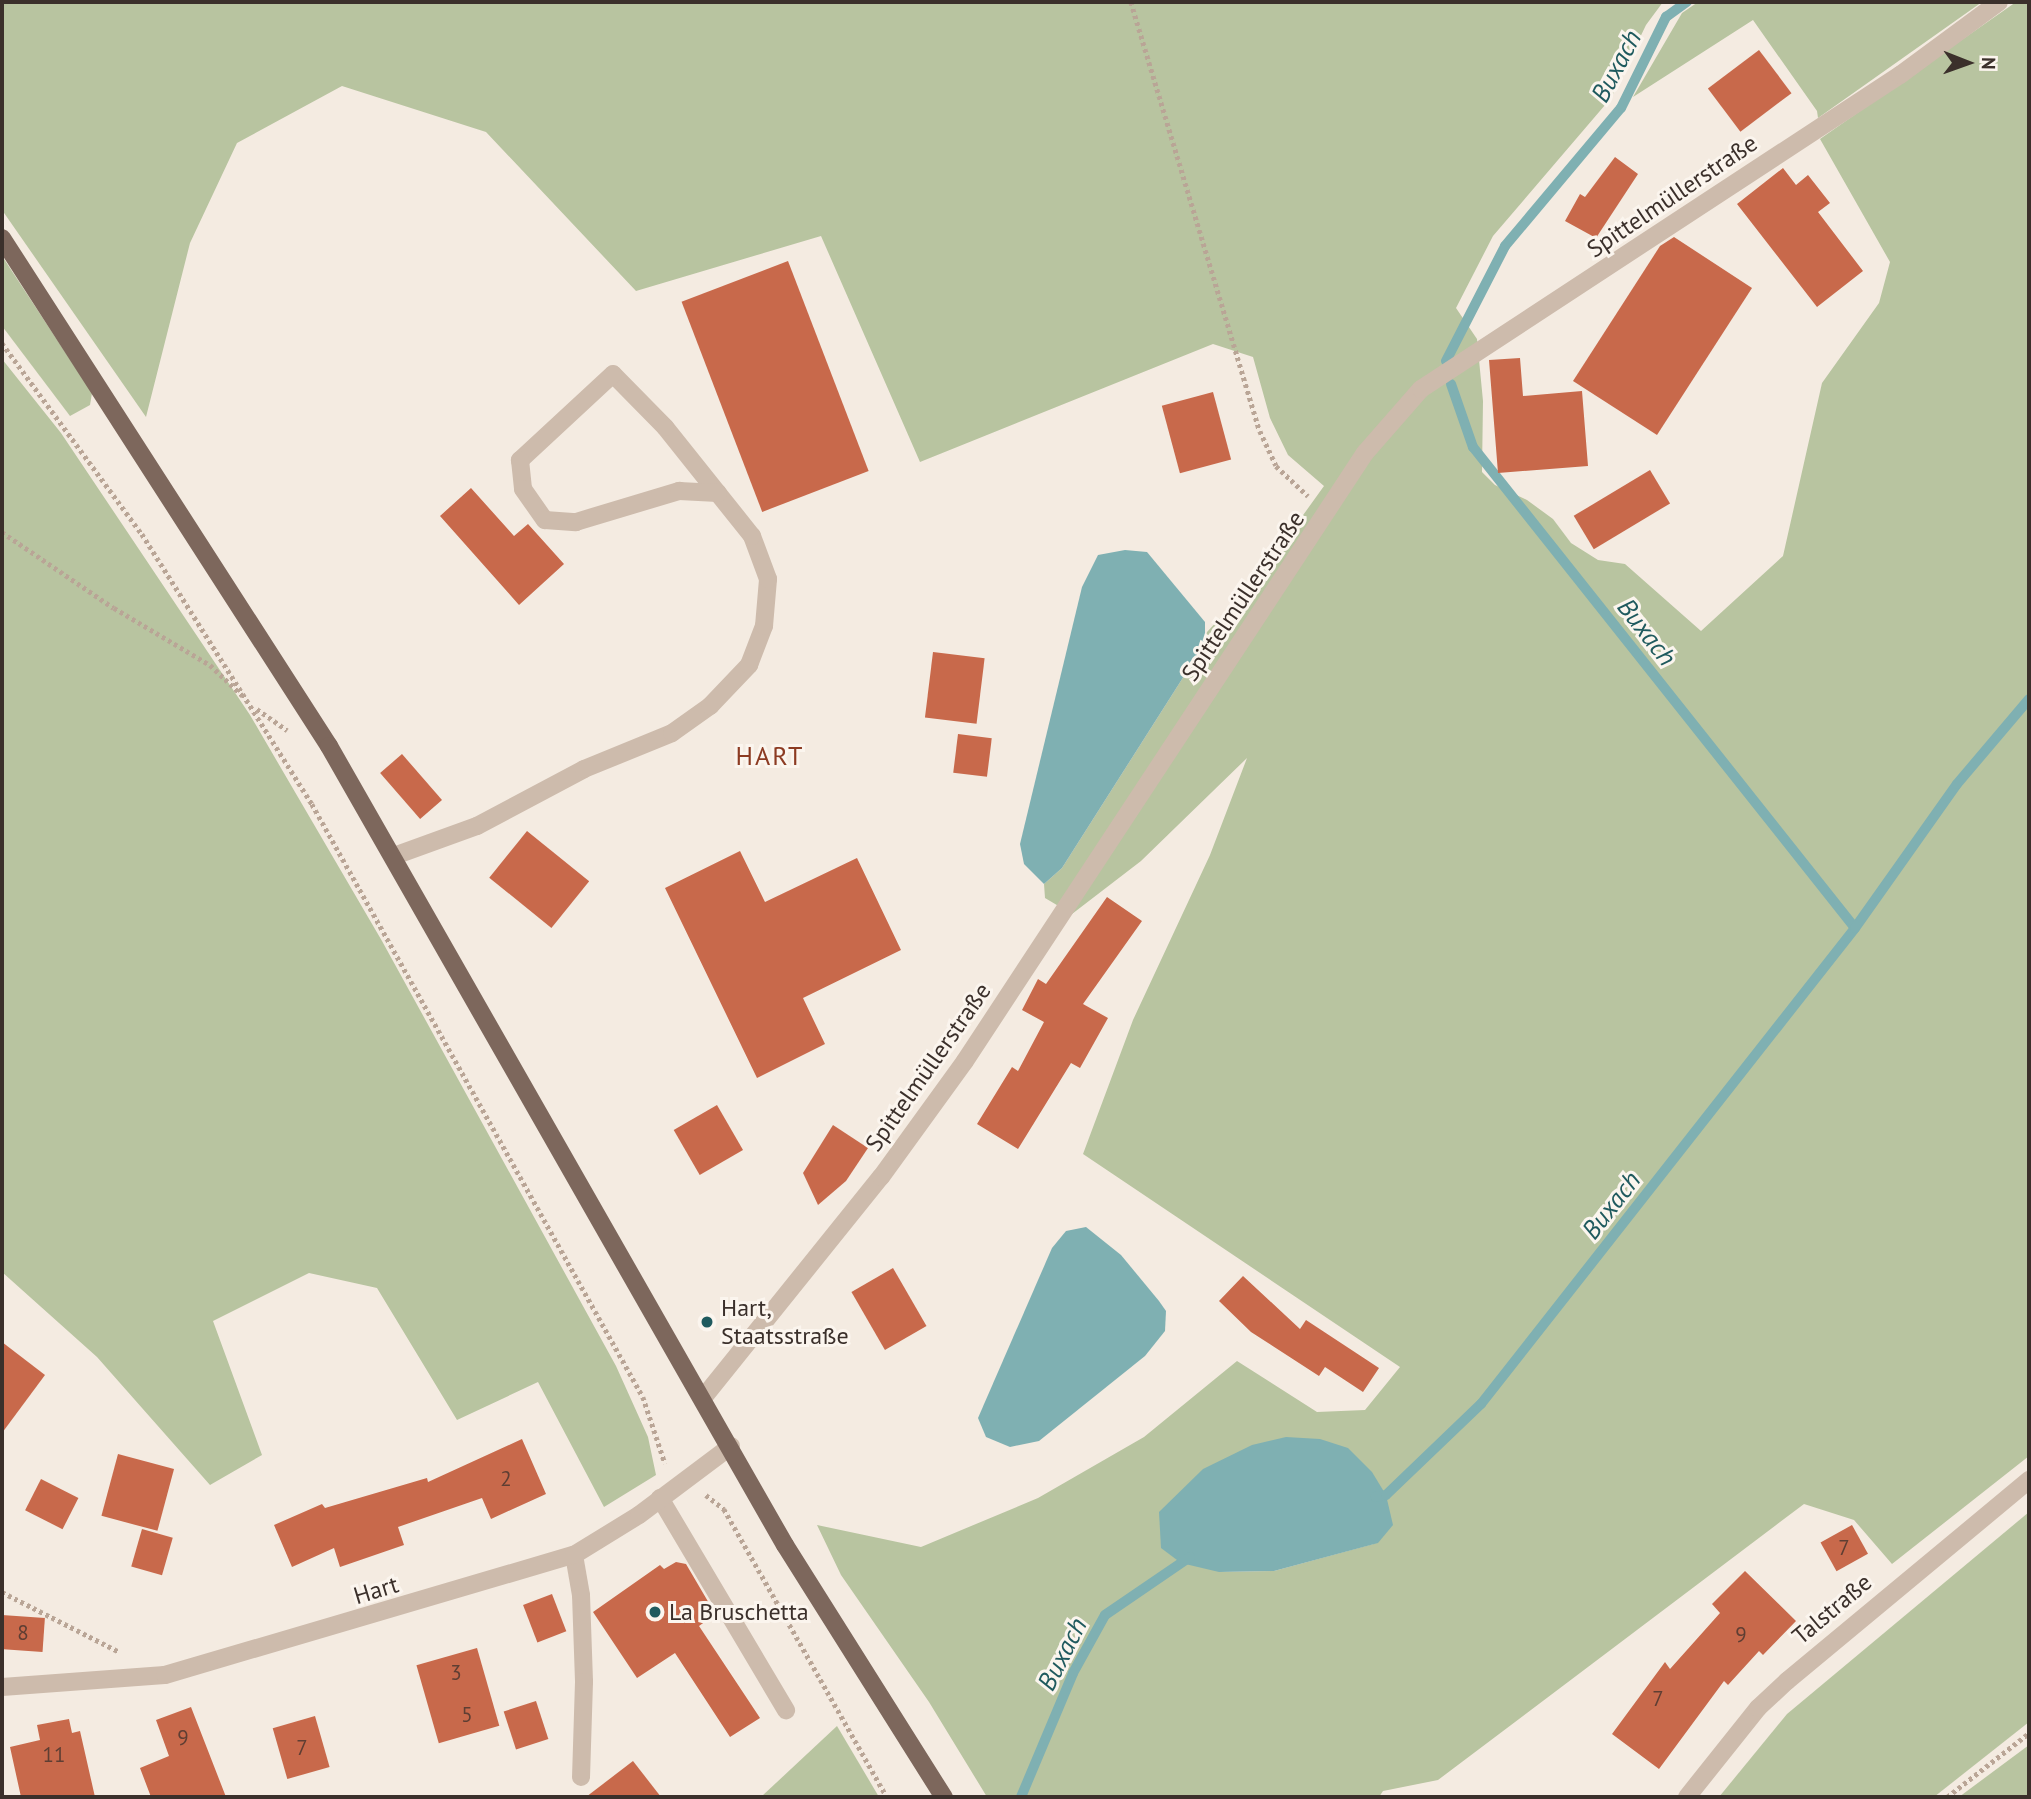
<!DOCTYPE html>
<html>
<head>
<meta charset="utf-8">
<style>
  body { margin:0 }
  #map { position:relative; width:2031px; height:1799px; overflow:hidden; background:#f4ebe1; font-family:"PT Sans",sans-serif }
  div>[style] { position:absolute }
  .green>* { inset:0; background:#b8c4a0 }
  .water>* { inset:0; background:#7fb0b2 }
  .stream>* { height:10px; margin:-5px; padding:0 5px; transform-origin:5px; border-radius:5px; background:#7fb0b2 }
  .building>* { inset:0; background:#c8694b; transform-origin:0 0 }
  .path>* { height:4.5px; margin-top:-2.25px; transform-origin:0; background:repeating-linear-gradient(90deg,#b9a596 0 3.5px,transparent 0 7px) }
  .minor>* { height:18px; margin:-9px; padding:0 9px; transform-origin:9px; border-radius:9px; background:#cdbbac }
  .major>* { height:18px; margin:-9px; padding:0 9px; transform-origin:9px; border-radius:9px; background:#7d675c }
  .dots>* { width:19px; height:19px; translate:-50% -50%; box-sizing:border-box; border:4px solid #fbf5ee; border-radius:50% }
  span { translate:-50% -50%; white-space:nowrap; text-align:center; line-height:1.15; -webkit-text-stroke:6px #fbf5ee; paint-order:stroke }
  .number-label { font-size:21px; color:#5e3e33 }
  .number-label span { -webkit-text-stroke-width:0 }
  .street-label { font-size:24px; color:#3b302b }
  .poi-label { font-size:24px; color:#3b302b }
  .left { translate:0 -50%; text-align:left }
  .water-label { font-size:26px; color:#1f5a5e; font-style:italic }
  .neighbourhood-label { font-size:26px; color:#8c3b22; letter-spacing:2px }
  .frame { position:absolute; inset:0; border:4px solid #3b302b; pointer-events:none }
  .north { position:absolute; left:1933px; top:28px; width:70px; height:70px; -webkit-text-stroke:5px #fbf5ee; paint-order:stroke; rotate:91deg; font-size:19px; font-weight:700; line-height:28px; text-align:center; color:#3b302b }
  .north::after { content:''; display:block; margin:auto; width:24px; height:32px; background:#3b302b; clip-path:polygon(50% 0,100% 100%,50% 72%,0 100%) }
</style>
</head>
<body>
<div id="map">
  <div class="green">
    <div style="clip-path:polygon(evenodd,2px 2px,1663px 2px,1646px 25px,1611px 98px,1493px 236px,1456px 308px,1477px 339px,1483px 401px,1482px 472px,1495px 485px,1527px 500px,1553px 519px,1571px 543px,1598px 560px,1625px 564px,1701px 631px,1783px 556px,1822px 383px,1879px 303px,1890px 262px,1820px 139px,2016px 2px,2029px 2px,2029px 1456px,1892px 1564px,1854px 1520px,1804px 1504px,1438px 1780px,1383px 1791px,1379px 1797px,987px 1797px,929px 1702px,841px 1575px,817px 1525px,921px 1547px,1038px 1498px,1144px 1437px,1237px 1361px,1317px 1412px,1365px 1410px,1400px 1367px,1083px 1154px,1133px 1020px,1210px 855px,1247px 758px,1141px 861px,1072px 914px,1045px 898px,1044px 884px,1062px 868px,1205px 643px,1207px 632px,1260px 575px,1324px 486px,1288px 455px,1270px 418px,1253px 357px,1213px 344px,920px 462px,821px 236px,636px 291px,486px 132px,342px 86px,237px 143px,190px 243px,146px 417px,2px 210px,2px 2px,1377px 1543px,1274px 1571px,1219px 1572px,1377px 1543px)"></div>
    <div style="clip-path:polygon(1698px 2px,1982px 2px,1818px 118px,1817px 111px,1753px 20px,1633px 97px,1682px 13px)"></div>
    <div style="clip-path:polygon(2px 256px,92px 393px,90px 405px,70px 416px,2px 326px)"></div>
    <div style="clip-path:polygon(2px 359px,61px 433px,250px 715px,382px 941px,616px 1366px,648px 1437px,656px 1475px,604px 1507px,538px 1382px,457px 1420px,377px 1288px,309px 1273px,213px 1321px,262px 1455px,210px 1485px,97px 1357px,2px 1272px)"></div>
    <div style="clip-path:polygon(2029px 1512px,2029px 1722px,1934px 1797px,1719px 1797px,1787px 1714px)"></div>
    <div style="clip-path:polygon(837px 1726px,879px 1797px,761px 1797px)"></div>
    <div style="clip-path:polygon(2029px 1745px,2029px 1797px,1959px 1797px)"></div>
  </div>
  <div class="water">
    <div style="clip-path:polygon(1125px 550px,1147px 552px,1205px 622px,1205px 643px,1062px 868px,1044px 884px,1024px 864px,1020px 844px,1082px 587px,1098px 555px)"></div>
    <div style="clip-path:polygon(1086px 1227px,1121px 1255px,1159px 1301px,1166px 1311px,1165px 1331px,1145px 1356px,1039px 1441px,1010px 1447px,986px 1437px,978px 1418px,1052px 1248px,1066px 1231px)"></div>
    <div style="clip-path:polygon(1286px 1437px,1320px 1439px,1348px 1448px,1372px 1472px,1386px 1495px,1393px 1525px,1378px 1543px,1274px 1571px,1219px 1572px,1181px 1563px,1161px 1548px,1159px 1512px,1203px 1469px,1252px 1445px)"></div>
  </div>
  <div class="stream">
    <div style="left:1446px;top:361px;width:129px;rotate:-62.8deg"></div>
    <div style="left:1505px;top:246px;width:180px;rotate:-50deg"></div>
    <div style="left:1621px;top:108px;width:102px;rotate:-63.7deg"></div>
    <div style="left:1666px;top:17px;width:26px;rotate:-36deg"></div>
    <div style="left:1451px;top:384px;width:67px;rotate:70.8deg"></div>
    <div style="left:1473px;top:447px;width:614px;rotate:51.54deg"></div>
    <div style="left:1375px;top:1497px;width:11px;rotate:-10deg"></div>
    <div style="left:1386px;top:1495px;width:132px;rotate:-43.8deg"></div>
    <div style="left:1481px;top:1404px;width:605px;rotate:-51.84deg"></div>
    <div style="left:1855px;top:928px;width:176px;rotate:-54.7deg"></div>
    <div style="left:1957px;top:784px;width:111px;rotate:-49.7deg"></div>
    <div style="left:1021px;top:1797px;width:134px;rotate:-67.2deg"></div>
    <div style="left:1073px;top:1673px;width:66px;rotate:-61.1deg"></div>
    <div style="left:1105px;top:1615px;width:103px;rotate:-34.3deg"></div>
  </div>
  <div class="building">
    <div style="left:1759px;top:50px;width:54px;height:64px;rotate:53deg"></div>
    <div style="clip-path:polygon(1615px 157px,1638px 174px,1596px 238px,1565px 221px,1580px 194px,1585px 197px)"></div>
    <div style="clip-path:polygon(1783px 168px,1796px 185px,1808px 175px,1830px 203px,1818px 212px,1863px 271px,1817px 307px,1737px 204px)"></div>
    <div style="clip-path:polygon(1674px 237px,1752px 288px,1657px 435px,1573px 381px,1660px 246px)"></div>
    <div style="left:788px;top:261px;width:225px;height:114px;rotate:69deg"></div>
    <div style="clip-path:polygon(1520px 358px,1523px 396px,1582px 391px,1588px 466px,1498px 473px,1489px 360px)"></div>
    <div style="left:1213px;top:392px;width:70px;height:53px;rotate:75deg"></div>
    <div style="left:1650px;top:470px;width:39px;height:89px;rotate:59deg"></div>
    <div style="clip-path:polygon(471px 488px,514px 536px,528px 524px,564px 564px,519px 605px,440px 516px)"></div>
    <div style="left:933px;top:652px;width:52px;height:66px;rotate:7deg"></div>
    <div style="left:958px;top:734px;width:34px;height:39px;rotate:7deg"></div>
    <div style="left:402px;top:754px;width:61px;height:29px;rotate:49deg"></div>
    <div style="left:527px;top:831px;width:80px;height:60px;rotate:39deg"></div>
    <div style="clip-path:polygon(740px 851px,765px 902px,857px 858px,901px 950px,803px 998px,825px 1044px,757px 1078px,665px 888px)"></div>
    <div style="clip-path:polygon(1107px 897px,1142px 921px,1083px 1004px,1108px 1018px,1080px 1068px,1071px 1063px,1018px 1149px,977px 1124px,1012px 1067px,1018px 1071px,1044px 1022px,1022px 1010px,1038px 979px,1046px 984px)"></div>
    <div style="left:717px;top:1105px;width:52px;height:50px;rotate:60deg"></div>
    <div style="clip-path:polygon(833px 1125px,868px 1148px,846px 1181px,818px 1205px,803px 1173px)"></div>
    <div style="left:893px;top:1268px;width:67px;height:48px;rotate:60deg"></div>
    <div style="clip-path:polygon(1243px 1276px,1300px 1329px,1306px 1320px,1379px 1368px,1363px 1392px,1325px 1367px,1319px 1376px,1251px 1332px,1219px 1301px)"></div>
    <div style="clip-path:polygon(2px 1342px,45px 1375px,2px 1433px)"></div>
    <div style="clip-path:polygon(522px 1439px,546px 1494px,491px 1519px,482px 1498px,398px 1527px,404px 1545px,340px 1567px,334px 1548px,292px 1567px,274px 1525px,322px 1504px,325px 1508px,427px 1478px,428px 1482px)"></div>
    <div style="left:118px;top:1454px;width:58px;height:64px;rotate:15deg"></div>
    <div style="left:41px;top:1479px;width:42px;height:35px;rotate:27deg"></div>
    <div style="left:1852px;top:1525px;width:33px;height:36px;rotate:61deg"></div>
    <div style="left:142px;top:1529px;width:32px;height:39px;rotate:16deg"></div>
    <div style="clip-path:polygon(676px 1562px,686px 1564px,713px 1610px,713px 1616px,699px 1626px,760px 1718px,730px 1737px,675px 1653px,637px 1678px,593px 1612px,660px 1565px,664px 1569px)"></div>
    <div style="clip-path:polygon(1745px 1571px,1796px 1621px,1763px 1655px,1759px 1651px,1728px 1685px,1724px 1681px,1659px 1769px,1612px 1734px,1665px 1662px,1670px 1669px,1720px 1613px,1712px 1604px)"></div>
    <div style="left:552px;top:1594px;width:40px;height:31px;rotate:69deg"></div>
    <div style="left:2px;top:1615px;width:43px;height:34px;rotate:4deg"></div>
    <div style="left:477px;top:1648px;width:81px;height:63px;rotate:74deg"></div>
    <div style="left:536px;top:1701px;width:40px;height:34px;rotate:72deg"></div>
    <div style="clip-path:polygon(191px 1707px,226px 1797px,151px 1797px,140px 1768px,169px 1756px,156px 1720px)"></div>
    <div style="left:315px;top:1716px;width:53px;height:44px;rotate:74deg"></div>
    <div style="clip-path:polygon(69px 1719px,72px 1733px,80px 1731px,95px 1797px,21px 1797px,10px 1747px,40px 1740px,37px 1725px)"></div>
    <div style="clip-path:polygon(633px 1761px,661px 1797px,586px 1797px)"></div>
  </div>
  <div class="path">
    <div style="left:1131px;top:2px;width:448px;rotate:73.3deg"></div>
    <div style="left:1260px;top:431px;width:38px;rotate:65deg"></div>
    <div style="left:1276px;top:466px;width:44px;rotate:43.2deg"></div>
    <div style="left:2px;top:343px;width:237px;rotate:53.8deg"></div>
    <div style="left:142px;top:534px;width:319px;rotate:57.8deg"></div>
    <div style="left:312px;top:804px;width:679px;rotate:60.83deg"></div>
    <div style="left:643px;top:1397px;width:70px;rotate:71.6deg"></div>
    <div style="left:2px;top:532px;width:135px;rotate:34.2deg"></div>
    <div style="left:114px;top:608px;width:112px;rotate:30.7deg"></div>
    <div style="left:210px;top:665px;width:45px;rotate:43.2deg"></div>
    <div style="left:257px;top:709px;width:37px;rotate:35deg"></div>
    <div style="left:706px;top:1495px;width:23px;rotate:38deg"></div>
    <div style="left:724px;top:1509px;width:331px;rotate:60.5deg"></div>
    <div style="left:2px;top:1592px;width:132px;rotate:27deg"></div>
    <div style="left:1947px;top:1797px;width:104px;rotate:-38deg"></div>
  </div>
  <div class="minor">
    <div style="left:394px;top:856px;width:88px;rotate:-19.9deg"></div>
    <div style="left:477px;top:826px;width:121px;rotate:-28deg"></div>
    <div style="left:584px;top:769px;width:95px;rotate:-22.2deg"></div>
    <div style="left:672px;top:733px;width:47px;rotate:-35.4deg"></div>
    <div style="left:710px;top:706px;width:57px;rotate:-46.4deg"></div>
    <div style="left:749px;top:665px;width:42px;rotate:-69deg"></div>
    <div style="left:764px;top:626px;width:47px;rotate:-85.1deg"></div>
    <div style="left:768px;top:579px;width:46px;rotate:-110.4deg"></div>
    <div style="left:752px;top:536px;width:139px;rotate:-128.6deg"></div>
    <div style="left:665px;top:427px;width:74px;rotate:-134.5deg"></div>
    <div style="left:613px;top:374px;width:127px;rotate:137.2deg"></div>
    <div style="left:520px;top:460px;width:29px;rotate:84deg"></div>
    <div style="left:523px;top:489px;width:38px;rotate:55deg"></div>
    <div style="left:545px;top:520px;width:31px;rotate:4deg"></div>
    <div style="left:576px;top:522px;width:108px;rotate:-16.8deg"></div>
    <div style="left:679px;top:491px;width:39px;rotate:3deg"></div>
    <div style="left:703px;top:1398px;width:284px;rotate:-51.2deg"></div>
    <div style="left:881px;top:1177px;width:143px;rotate:-54.1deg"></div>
    <div style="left:965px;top:1061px;width:728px;rotate:-56.66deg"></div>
    <div style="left:1365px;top:453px;width:85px;rotate:-48.8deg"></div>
    <div style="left:1421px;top:389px;width:573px;rotate:-33.25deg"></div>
    <div style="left:1900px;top:75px;width:123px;rotate:-36.4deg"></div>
    <div style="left:660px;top:1498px;width:247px;rotate:59.3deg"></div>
    <div style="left:574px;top:1555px;width:41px;rotate:80.1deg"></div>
    <div style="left:581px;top:1595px;width:87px;rotate:88deg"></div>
    <div style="left:584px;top:1682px;width:95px;rotate:91.8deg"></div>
    <div style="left:2px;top:1687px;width:163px;rotate:-4.2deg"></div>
    <div style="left:165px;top:1675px;width:426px;rotate:-16.4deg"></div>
    <div style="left:574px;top:1555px;width:76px;rotate:-31.6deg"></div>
    <div style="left:639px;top:1515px;width:115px;rotate:-36.9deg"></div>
    <div style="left:1687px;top:1797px;width:114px;rotate:-51.4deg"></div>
    <div style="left:1758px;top:1708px;width:40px;rotate:-43deg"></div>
    <div style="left:1787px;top:1681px;width:315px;rotate:-39.7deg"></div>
  </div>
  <div class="major">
    <div style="left:2px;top:238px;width:604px;rotate:57.23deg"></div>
    <div style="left:329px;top:746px;width:920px;rotate:60.29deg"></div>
    <div style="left:785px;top:1545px;width:298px;rotate:57.8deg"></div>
  </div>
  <div class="dots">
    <div style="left:707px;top:1322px;background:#1f5a5e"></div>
    <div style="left:655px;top:1612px;background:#1f5a5e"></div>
  </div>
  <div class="number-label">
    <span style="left:506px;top:1479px">2</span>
    <span style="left:1844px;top:1548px">7</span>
    <span style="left:23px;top:1633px">8</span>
    <span style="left:1741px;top:1635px">9</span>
    <span style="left:456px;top:1673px">3</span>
    <span style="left:1658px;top:1699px">7</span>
    <span style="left:467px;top:1715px">5</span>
    <span style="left:183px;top:1738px">9</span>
    <span style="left:302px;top:1748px">7</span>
    <span style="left:54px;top:1755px">11</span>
  </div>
  <div class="street-label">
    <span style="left:1672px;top:196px;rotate:-34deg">Spittelmüllerstraße</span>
    <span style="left:1243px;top:596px;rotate:-56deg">Spittelmüllerstraße</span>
    <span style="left:928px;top:1067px;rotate:-55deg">Spittelmüllerstraße</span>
    <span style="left:376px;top:1590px;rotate:-17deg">Hart</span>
    <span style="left:1832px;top:1609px;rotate:-40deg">Talstraße</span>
  </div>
  <div class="poi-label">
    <span class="left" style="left:721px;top:1322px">Hart,<br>Staatsstraße</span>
    <span class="left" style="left:669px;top:1612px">La Bruschetta</span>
  </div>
  <div class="water-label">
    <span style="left:1616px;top:66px;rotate:-62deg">Buxach</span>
    <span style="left:1647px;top:632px;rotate:52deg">Buxach</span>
    <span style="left:1611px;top:1205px;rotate:-52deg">Buxach</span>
    <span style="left:1062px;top:1654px;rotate:-63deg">Buxach</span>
  </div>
  <div class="neighbourhood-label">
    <span style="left:770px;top:756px">HART</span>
  </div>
  <div class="frame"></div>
  <div class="north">N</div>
</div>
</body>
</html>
